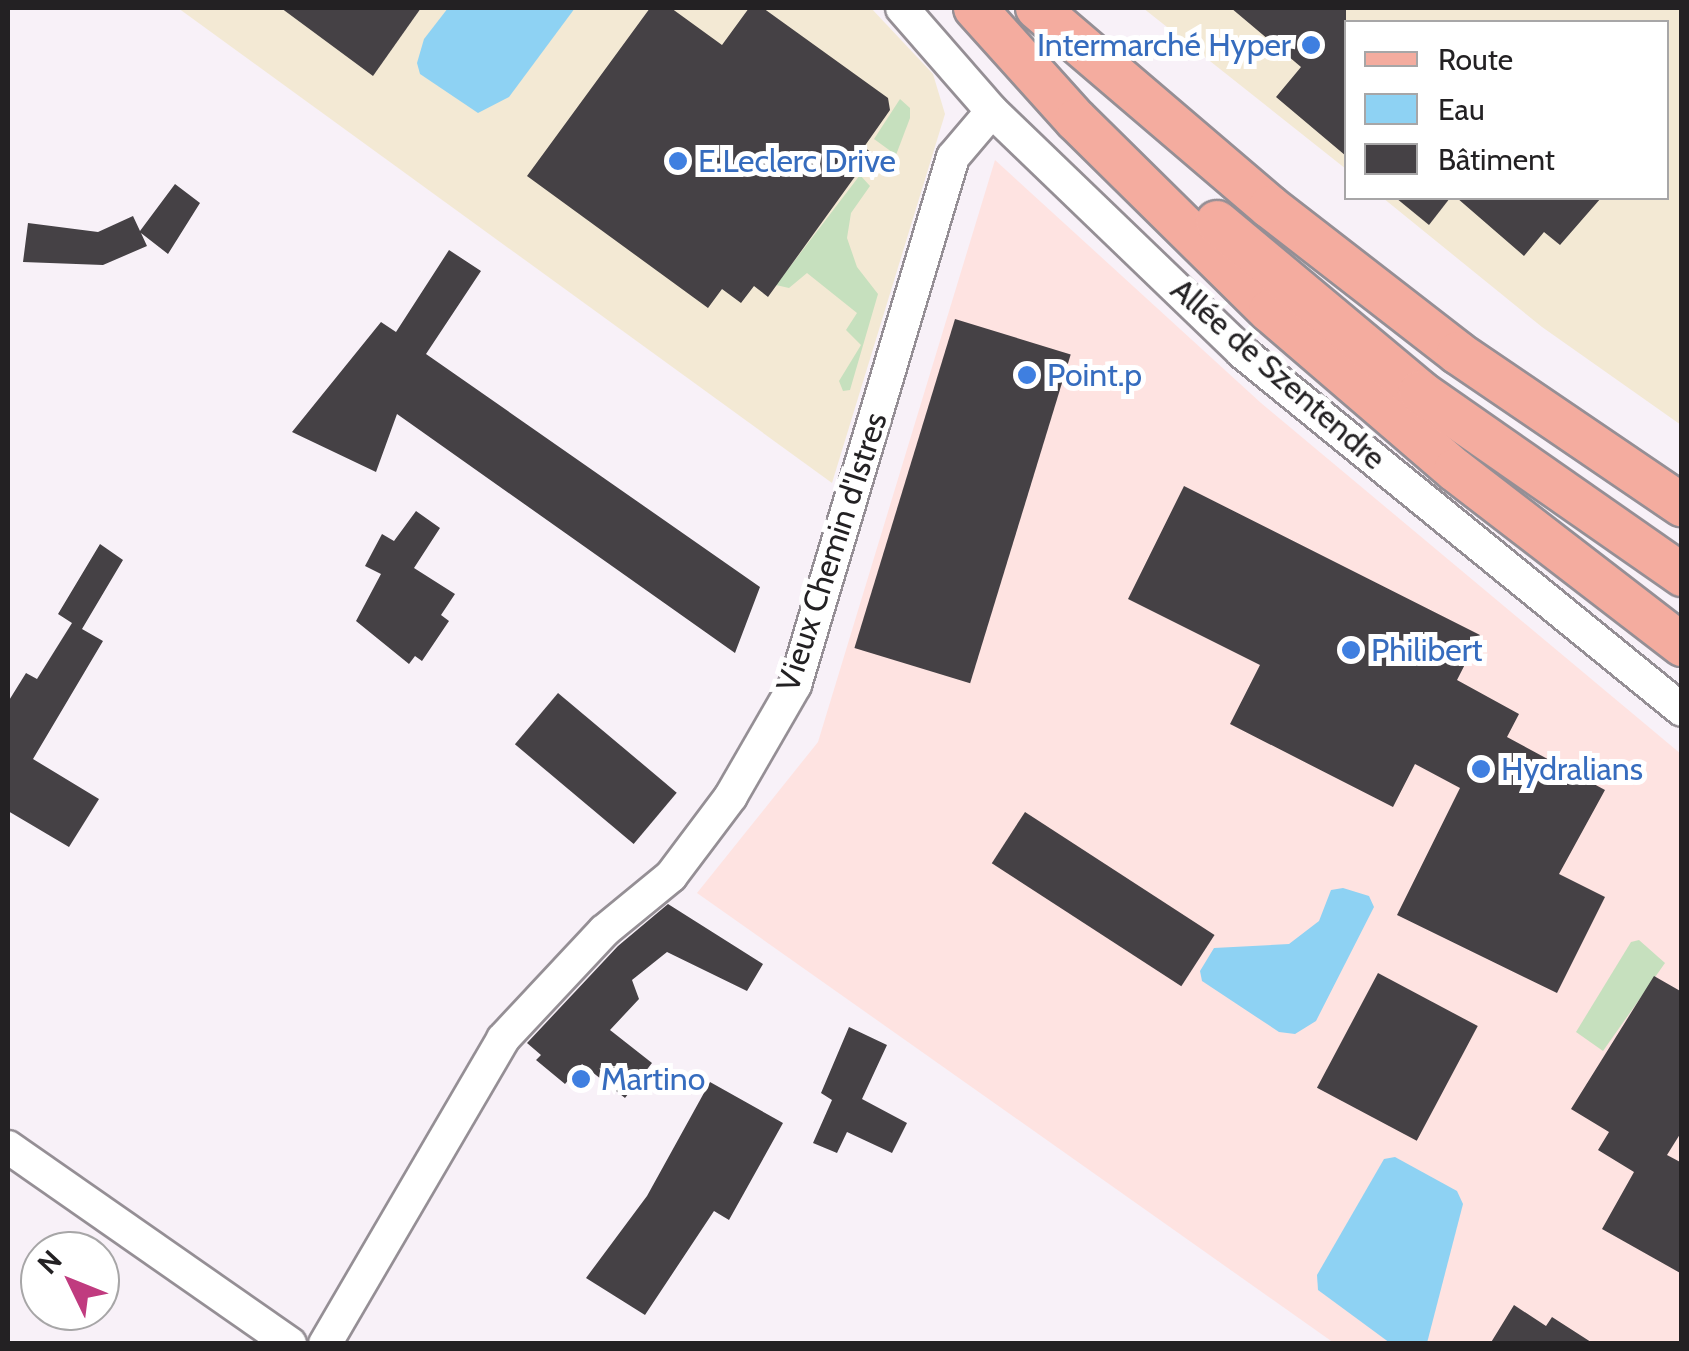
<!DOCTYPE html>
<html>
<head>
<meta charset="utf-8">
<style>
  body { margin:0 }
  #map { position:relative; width:1689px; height:1351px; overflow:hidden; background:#f8f1f8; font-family:Cabin,sans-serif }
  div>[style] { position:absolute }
  .commercial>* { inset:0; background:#f3e9d4 }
  .industrial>* { inset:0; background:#fee3e1 }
  .green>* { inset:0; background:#c6e0be }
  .water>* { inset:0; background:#8ed2f3 }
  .building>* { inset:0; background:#454145; transform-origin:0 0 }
  .roads { filter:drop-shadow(2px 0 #958f95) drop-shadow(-2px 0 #958f95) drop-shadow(0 2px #958f95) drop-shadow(0 -2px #958f95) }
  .minor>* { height:32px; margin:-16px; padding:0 16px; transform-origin:16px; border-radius:16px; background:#fff }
  .major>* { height:42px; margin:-21px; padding:0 21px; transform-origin:21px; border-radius:21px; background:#f4ac9f }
  .dots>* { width:28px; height:28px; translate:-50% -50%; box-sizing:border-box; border:5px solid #fff; border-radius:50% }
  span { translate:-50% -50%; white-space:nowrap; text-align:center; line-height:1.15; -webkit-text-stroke:10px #fff; paint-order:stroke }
  .shop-label { font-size:32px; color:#366cbe }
  .right { translate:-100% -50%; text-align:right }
  .left { translate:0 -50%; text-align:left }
  .street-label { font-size:32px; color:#232123 }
  .frame { position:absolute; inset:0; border:10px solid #232123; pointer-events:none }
  .legend { position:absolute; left:1344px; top:20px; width:325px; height:180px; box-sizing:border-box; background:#fff; border:2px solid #a7a6a7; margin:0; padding:12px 18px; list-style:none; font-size:30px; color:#232123 }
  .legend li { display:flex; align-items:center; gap:20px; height:50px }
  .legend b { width:50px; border:2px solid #a7a6a7 }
  .north { position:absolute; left:20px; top:1231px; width:100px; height:100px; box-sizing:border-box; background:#fff; border:2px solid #a7a6a7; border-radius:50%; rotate:313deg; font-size:28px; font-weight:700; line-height:40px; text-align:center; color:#232123 }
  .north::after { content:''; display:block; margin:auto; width:35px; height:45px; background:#c03b7f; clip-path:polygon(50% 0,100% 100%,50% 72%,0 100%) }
</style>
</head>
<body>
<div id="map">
  <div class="commercial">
    <div style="clip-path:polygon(178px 8px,871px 8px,933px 74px,945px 114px,832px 483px)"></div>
    <div style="clip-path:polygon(1143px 8px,1681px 8px,1681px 425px,1542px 327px,1383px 198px,1666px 198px,1666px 22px,1346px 22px,1346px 169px)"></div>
  </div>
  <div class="industrial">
    <div style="clip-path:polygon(995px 160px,1261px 403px,1681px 754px,1681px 1343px,1334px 1343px,697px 893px,818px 742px)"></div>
  </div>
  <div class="green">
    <div style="clip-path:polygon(900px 99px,910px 108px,910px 118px,896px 155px,874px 139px)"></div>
    <div style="clip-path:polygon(860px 175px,870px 186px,851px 213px,847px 238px,857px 267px,878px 294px,850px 390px,843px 391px,839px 381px,861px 345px,846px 330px,857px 313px,807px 273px,789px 288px,776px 285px)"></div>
    <div style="clip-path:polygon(1639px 940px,1665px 963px,1603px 1051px,1576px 1032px,1631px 942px)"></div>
  </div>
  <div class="water">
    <div style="clip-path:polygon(448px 8px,575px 8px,509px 97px,478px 113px,420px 74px,417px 63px,424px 39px)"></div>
    <div style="clip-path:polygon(1343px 888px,1369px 896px,1374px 907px,1316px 1021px,1295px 1034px,1279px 1032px,1202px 981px,1200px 971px,1214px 948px,1289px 944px,1319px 921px,1331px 890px)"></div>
    <div style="clip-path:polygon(1395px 1157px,1457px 1191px,1463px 1204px,1427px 1343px,1390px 1343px,1318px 1290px,1317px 1275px,1384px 1159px)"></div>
  </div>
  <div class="building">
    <div style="clip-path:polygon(281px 8px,421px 8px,373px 76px)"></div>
    <div style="clip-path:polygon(650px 8px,671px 8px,722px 45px,749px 8px,763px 8px,888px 98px,890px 110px,864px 147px,872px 153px,768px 297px,754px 286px,741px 303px,722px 289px,708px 308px,527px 176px)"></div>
    <div style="clip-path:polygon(1231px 8px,1346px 8px,1346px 156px,1276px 97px,1301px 67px)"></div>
    <div style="clip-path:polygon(175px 184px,200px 203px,168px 254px,141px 233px,147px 246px,103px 265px,23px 262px,28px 223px,98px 232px,133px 216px,140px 231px)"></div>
    <div style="clip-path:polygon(1396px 198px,1450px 198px,1429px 225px)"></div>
    <div style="clip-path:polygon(1457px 198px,1601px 198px,1560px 245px,1544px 232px,1524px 256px)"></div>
    <div style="clip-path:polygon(449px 250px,481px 271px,426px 354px,760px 587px,735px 653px,397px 414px,376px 472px,292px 432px,381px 322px,396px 332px)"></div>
    <div style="left:955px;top:319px;width:121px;height:344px;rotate:17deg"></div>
    <div style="clip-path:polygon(1184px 486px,1480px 635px,1457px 680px,1519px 714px,1507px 737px,1605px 790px,1559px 874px,1605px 897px,1557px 993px,1397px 915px,1460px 788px,1415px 764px,1393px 807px,1230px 724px,1260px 665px,1128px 599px)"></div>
    <div style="clip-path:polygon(416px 511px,440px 528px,414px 568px,455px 594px,441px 615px,449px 621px,422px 661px,415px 656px,409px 664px,356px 621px,381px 574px,365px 566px,382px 534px,394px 541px)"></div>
    <div style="clip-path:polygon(100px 544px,123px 560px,82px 629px,103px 641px,33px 759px,99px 799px,69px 847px,8px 811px,8px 702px,26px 673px,37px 679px,72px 623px,58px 614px)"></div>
    <div style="left:558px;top:693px;width:155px;height:67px;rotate:40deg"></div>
    <div style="left:1025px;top:812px;width:226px;height:61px;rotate:33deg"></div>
    <div style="clip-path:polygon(668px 904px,763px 964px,747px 991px,667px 952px,632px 980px,639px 999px,610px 1030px,652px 1063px,625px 1098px,582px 1064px,565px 1084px,536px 1060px,541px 1055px,527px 1043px,618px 946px)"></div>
    <div style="left:1378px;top:973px;width:113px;height:130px;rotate:28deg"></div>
    <div style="clip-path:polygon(1654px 976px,1682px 992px,1682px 1131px,1667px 1155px,1682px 1163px,1682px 1274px,1602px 1229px,1634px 1172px,1598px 1150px,1609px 1132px,1571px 1109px)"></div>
    <div style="clip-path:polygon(849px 1027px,887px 1045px,862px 1099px,907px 1123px,892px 1153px,847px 1132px,837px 1153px,813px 1143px,832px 1100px,821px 1093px)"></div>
    <div style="clip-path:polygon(710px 1082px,783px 1123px,729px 1220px,714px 1211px,645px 1315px,586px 1278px,647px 1196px)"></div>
    <div style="clip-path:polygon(1514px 1305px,1546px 1326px,1552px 1317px,1594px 1344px,1490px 1344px)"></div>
  </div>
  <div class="roads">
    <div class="minor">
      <div style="left:902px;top:8px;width:137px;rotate:48.9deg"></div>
      <div style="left:992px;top:111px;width:347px;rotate:43.9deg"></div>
      <div style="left:1242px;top:352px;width:567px;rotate:39.13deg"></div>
      <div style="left:8px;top:1147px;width:344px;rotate:34.9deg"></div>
      <div style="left:325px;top:1344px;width:353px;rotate:-59.7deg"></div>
      <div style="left:503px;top:1039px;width:148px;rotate:-46.9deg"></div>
      <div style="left:604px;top:931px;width:87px;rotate:-39.4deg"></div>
      <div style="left:671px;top:876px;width:100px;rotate:-53.1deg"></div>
      <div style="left:731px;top:796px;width:128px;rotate:-60deg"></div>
      <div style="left:795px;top:685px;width:551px;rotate:-73.34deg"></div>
      <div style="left:953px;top:157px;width:60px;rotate:-49.7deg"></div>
    </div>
    <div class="major">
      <div style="left:975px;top:8px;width:151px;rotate:48deg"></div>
      <div style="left:1076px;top:120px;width:272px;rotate:44.6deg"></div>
      <div style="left:1270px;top:311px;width:244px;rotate:40.7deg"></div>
      <div style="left:1455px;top:470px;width:287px;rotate:37.6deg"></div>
      <div style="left:1037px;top:8px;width:306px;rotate:40.5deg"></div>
      <div style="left:1270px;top:207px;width:238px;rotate:37.8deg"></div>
      <div style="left:1458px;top:353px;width:271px;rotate:34.2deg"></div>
      <div style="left:1217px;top:222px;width:265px;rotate:39.9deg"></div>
      <div style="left:1420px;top:392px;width:320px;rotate:34.9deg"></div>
    </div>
  </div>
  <div class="dots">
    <div style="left:1311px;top:45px;background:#3f7fe0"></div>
    <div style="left:678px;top:161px;background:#3f7fe0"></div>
    <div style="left:1027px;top:375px;background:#3f7fe0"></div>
    <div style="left:1351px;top:650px;background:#3f7fe0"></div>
    <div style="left:1481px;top:769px;background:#3f7fe0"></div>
    <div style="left:581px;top:1079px;background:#3f7fe0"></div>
  </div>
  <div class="shop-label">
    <span class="right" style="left:1291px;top:45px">Intermarché Hyper</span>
    <span class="left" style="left:698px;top:161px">E.Leclerc Drive</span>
    <span class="left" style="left:1047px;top:375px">Point.p</span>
    <span class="left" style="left:1371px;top:650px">Philibert</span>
    <span class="left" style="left:1501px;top:769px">Hydralians</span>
    <span class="left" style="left:601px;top:1079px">Martino</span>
  </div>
  <div class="street-label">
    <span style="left:1278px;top:374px;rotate:41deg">Allée de Szentendre</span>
    <span style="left:832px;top:552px;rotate:-72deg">Vieux Chemin d'Istres</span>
  </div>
  <div class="frame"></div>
  <ul class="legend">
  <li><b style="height:12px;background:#f4ac9f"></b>Route</li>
  <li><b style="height:28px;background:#8ed2f3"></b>Eau</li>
  <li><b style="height:28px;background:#454145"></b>Bâtiment</li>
  </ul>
  <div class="north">N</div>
</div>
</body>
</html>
